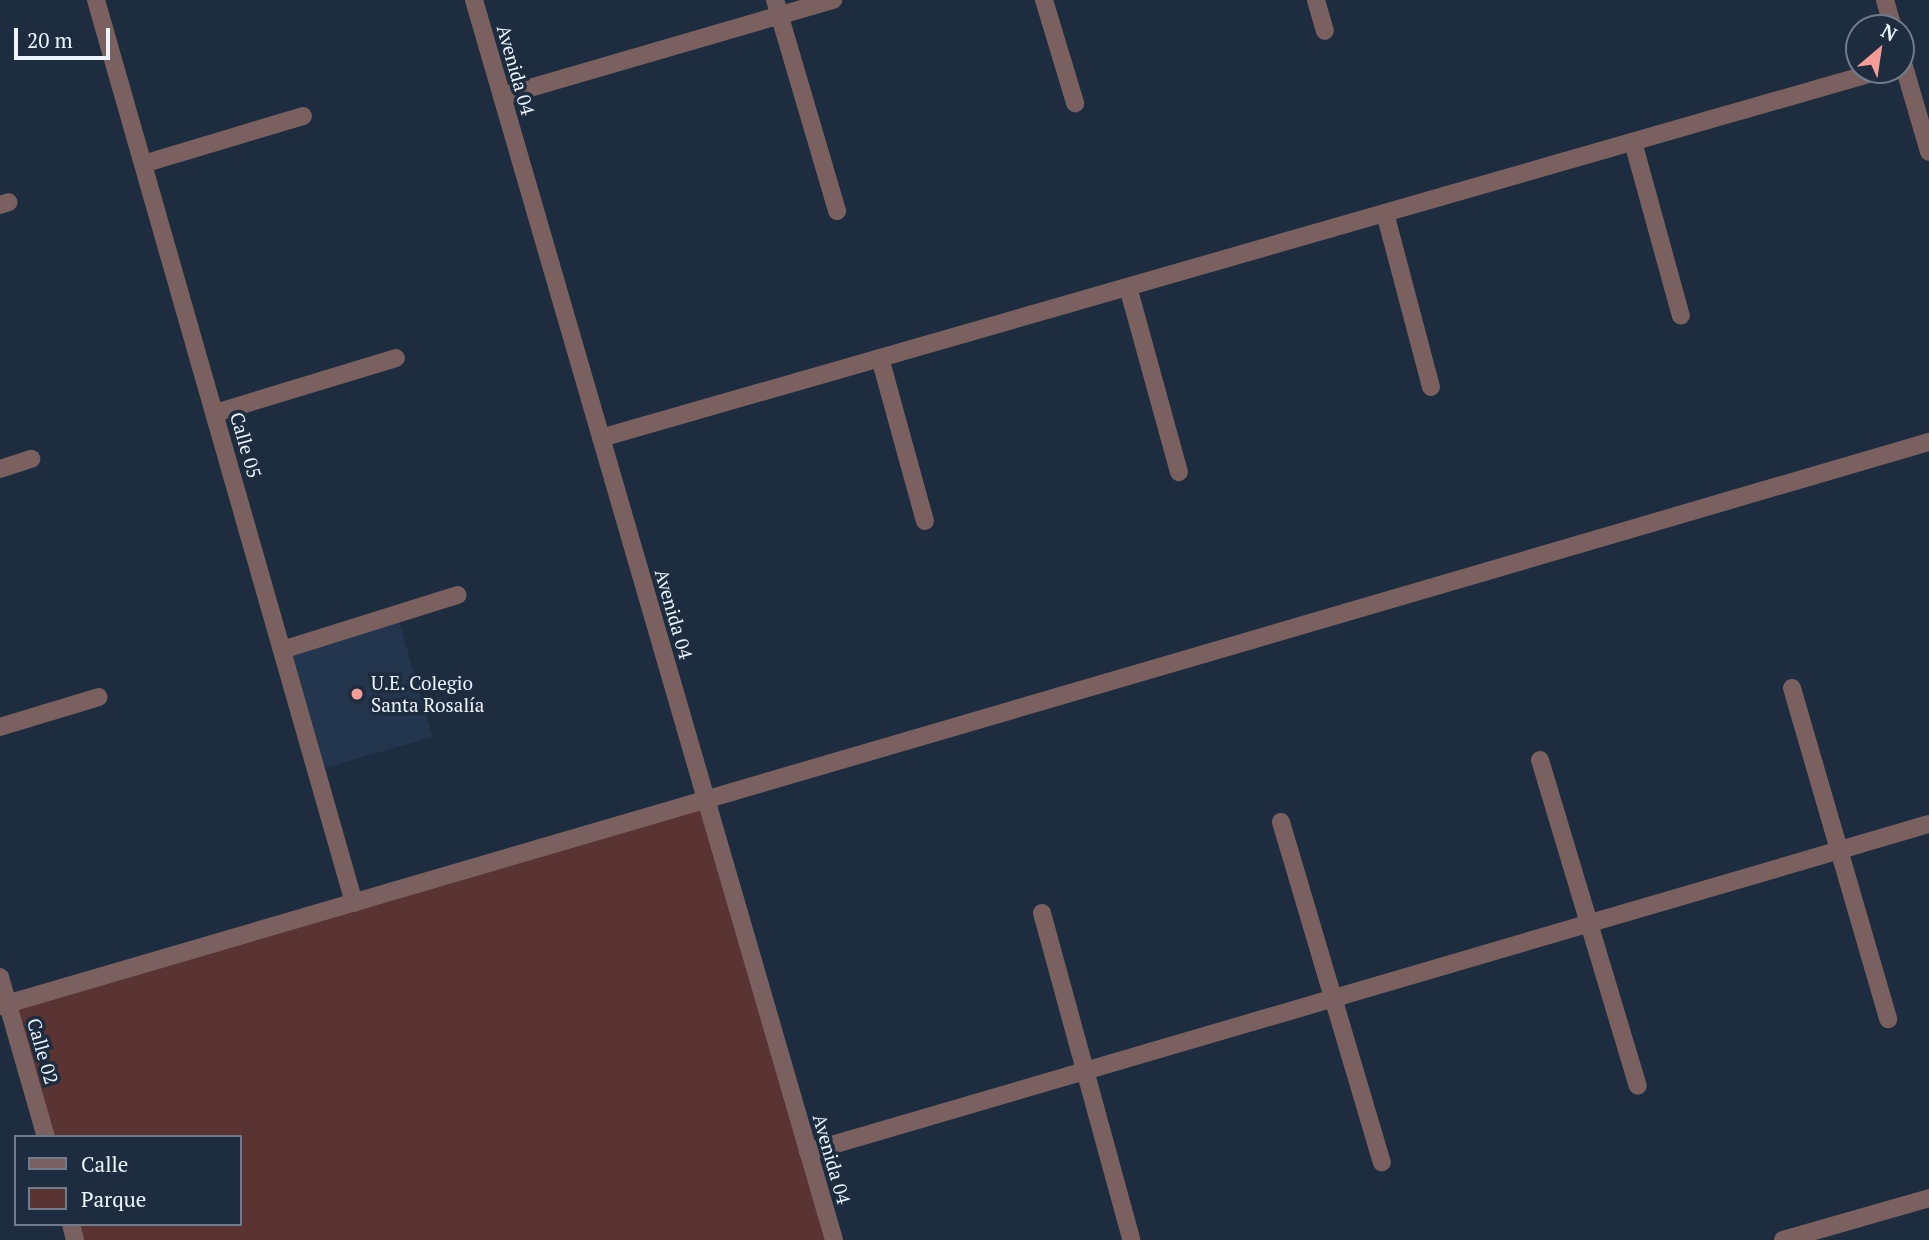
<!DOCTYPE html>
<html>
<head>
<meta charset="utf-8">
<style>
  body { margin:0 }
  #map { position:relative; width:1929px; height:1240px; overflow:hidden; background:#1e2c3f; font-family:"PT Serif",serif }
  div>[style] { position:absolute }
  .built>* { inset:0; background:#24354e; transform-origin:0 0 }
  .green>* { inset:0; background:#593432 }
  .street>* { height:18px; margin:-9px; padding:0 9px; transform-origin:9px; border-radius:9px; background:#7a615f }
  .dots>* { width:19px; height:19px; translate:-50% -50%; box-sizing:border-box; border:4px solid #1e2c3f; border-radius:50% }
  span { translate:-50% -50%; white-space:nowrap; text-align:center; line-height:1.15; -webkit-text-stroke:7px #1e2c3f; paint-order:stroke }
  .street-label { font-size:19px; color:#ecf4fe }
  .poi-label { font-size:19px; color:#ecf4fe }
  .left { translate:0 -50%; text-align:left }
  .legend { position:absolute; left:14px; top:1135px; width:228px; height:91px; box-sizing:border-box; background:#1e2c3f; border:2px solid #707c8b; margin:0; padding:9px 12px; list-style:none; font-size:21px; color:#ecf4fe }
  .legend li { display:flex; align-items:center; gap:14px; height:35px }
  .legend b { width:35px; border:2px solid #707c8b }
  .north { position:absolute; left:1845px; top:14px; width:70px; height:70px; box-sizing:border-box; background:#1e2c3f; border:2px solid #707c8b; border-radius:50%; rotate:29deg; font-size:19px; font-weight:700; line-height:28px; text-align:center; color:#ecf4fe }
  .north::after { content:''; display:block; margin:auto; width:24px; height:32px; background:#f59c96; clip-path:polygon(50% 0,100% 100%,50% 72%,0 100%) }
  .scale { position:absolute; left:14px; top:28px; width:96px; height:32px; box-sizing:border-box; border:4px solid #ecf4fe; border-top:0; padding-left:9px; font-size:21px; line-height:24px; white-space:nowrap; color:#ecf4fe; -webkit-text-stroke:5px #1e2c3f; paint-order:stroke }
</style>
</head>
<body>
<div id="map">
  <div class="built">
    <div style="left:397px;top:614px;width:128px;height:121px;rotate:74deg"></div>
  </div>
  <div class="green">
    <div style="clip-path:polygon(707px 800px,834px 1240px,75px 1240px,71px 1224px,240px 1224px,240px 1137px,46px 1137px,8px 1004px)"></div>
  </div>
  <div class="street">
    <div style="left:96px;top:0;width:939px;rotate:74.05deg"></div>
    <div style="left:474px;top:0;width:1291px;rotate:73.81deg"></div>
    <div style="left:775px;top:0;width:220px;rotate:73.6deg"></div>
    <div style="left:1044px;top:0;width:108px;rotate:73.2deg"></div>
    <div style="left:1316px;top:0;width:32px;rotate:74deg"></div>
    <div style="left:1885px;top:0;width:29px;rotate:74deg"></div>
    <div style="left:1901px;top:56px;width:100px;rotate:73.7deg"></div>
    <div style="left:502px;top:96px;width:345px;rotate:-16.2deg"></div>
    <div style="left:1633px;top:142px;width:180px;rotate:74.6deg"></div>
    <div style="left:143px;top:164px;width:167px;rotate:-16.7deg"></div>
    <div style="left:0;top:205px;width:9px;rotate:-18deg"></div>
    <div style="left:1385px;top:213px;width:180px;rotate:75.2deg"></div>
    <div style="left:1128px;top:287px;width:192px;rotate:74.6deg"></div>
    <div style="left:880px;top:358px;width:169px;rotate:74.6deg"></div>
    <div style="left:215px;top:413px;width:189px;rotate:-16.9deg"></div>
    <div style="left:601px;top:438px;width:1334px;rotate:-16.02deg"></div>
    <div style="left:0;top:469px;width:33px;rotate:-18deg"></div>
    <div style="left:282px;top:650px;width:184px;rotate:-17.4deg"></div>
    <div style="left:1792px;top:688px;width:345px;rotate:73.8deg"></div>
    <div style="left:0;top:727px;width:103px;rotate:-16.9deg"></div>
    <div style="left:1540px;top:760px;width:340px;rotate:73.3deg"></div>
    <div style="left:1281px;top:822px;width:355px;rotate:73.5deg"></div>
    <div style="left:1042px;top:913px;width:338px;rotate:74.7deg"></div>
    <div style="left:0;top:977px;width:166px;rotate:74deg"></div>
    <div style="left:0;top:1006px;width:2010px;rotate:-16.3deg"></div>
    <div style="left:808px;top:1152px;width:1168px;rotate:-16.31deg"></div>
    <div style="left:71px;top:1224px;width:16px;rotate:76deg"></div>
    <div style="left:1783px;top:1240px;width:152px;rotate:-16deg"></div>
  </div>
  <div class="dots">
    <div style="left:357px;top:694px;background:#f59c96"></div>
  </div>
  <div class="street-label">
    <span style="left:516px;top:70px;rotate:74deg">Avenida 04</span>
    <span style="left:246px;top:445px;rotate:74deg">Calle 05</span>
    <span style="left:674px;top:614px;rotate:74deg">Avenida 04</span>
    <span style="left:43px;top:1051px;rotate:74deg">Calle 02</span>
    <span style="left:832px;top:1159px;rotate:74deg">Avenida 04</span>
  </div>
  <div class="poi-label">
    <span class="left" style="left:371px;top:694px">U.E. Colegio<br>Santa Rosalía</span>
  </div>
  <ul class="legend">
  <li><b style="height:9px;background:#7a615f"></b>Calle</li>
  <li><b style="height:19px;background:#593432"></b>Parque</li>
  </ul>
  <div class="north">N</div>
  <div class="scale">20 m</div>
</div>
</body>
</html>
